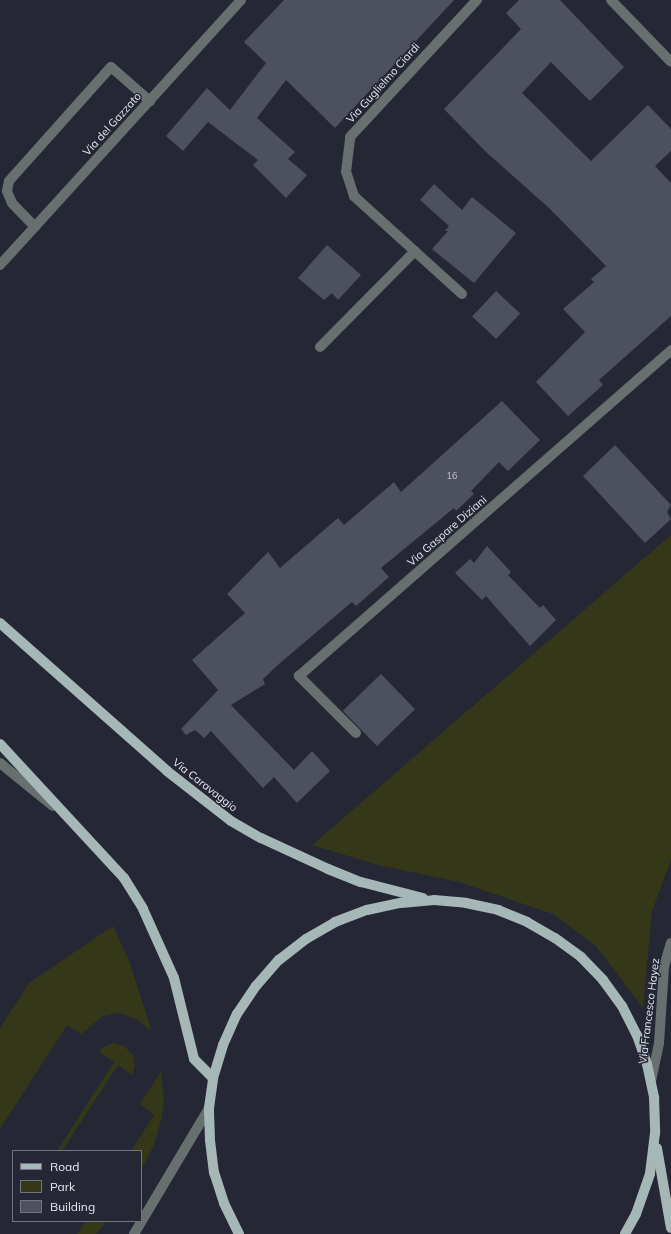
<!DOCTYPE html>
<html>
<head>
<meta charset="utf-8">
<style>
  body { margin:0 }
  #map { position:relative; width:671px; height:1234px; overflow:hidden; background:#252734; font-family:Mulish,sans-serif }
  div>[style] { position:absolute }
  .green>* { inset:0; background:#343718 }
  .building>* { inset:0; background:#4d505f; transform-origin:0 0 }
  .minor>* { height:10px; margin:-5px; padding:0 5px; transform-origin:5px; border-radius:5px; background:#67706f }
  .major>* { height:10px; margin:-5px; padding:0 5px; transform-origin:5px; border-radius:5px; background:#a5b7b6 }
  span { translate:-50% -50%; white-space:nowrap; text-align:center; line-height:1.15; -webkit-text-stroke:3px #252734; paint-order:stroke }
  .number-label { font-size:9px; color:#c0c2cc }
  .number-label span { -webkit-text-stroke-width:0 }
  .street-label { font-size:11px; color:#e6e8f1 }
  .legend { position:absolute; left:12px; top:1150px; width:130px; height:72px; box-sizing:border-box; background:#252734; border:1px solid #727480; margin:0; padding:5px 7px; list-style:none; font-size:12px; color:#e6e8f1 }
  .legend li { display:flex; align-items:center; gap:8px; height:20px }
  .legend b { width:20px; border:1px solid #727480 }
</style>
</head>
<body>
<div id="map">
  <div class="green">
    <div style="clip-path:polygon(671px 535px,671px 860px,652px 911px,643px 1008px,595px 945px,553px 914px,459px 882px,378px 865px,312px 845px)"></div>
    <div style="clip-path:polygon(113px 926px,129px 960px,152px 1032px,138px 1020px,120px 1013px,103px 1016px,81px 1034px,67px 1025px,0 1129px,0 1028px,29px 983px)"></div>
    <div style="clip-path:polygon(114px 1043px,124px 1046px,133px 1055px,135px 1066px,132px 1075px,118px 1065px,62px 1151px,57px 1151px,114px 1062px,99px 1052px,105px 1046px)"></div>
    <div style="clip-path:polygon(161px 1071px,164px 1101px,162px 1117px,153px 1147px,141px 1170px,141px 1151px,131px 1151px,154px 1115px,140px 1104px)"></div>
    <div style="clip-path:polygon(86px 1221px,107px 1221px,96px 1234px,77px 1234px)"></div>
  </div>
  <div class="building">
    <div style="clip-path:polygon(284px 0,454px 0,335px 128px,286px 80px,257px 118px,295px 152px,288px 159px,307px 175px,286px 198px,253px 165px,258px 160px,208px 122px,183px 151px,166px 136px,207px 88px,230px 110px,266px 63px,244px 42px)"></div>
    <div style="clip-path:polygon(519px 0,560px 0,624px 67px,590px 101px,551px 62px,522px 93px,591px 161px,648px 105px,671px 129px,671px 151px,655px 166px,671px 183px,671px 316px,599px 380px,603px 385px,568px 416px,536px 382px,585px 332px,563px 309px,594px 282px,591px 279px,606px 266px,549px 208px,486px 152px,444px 109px,521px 29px,506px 13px)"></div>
    <div style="clip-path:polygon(434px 184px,462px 210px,472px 197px,516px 233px,474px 283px,432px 249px,448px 231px,445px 231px,449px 226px,420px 200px)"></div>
    <div style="clip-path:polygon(327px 245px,361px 275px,338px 300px,332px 293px,324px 300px,298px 278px)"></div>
    <div style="left:496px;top:291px;width:33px;height:35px;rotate:43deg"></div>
    <div style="clip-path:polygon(502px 401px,540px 440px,508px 471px,499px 462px,471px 491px,474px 494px,456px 511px,454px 508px,381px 568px,389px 577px,356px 606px,352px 602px,280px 663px,263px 679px,265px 684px,231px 705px,294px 770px,312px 751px,330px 771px,297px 803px,274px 777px,263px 788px,211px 731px,204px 738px,195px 730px,186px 735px,181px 729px,218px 690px,192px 660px,245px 613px,227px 594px,268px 552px,280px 568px,338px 518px,344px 525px,394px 482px,401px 492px)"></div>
    <div style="clip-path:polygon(615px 445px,671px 505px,667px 512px,671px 519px,645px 543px,583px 476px)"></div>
    <div style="clip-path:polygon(487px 546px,511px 572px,508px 575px,540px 608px,543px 605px,556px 620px,530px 646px,486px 596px,482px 600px,455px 573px,470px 559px,474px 563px)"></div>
    <div style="left:381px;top:674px;width:49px;height:53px;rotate:46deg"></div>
  </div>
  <div class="minor">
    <div style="left:611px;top:0;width:86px;rotate:45.9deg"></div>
    <div style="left:35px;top:227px;width:33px;rotate:-134deg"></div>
    <div style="left:12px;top:203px;width:13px;rotate:-113deg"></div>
    <div style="left:7px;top:191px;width:10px;rotate:-79deg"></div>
    <div style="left:9px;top:181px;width:153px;rotate:-48.2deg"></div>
    <div style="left:111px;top:67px;width:52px;rotate:41.1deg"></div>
    <div style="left:0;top:265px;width:358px;rotate:-47.7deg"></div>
    <div style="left:462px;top:294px;width:146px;rotate:-137.8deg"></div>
    <div style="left:354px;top:196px;width:25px;rotate:-108deg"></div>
    <div style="left:346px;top:172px;width:35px;rotate:-83deg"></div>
    <div style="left:350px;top:137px;width:187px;rotate:-47.2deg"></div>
    <div style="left:320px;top:347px;width:135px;rotate:-45.3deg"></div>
    <div style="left:356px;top:733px;width:81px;rotate:-135deg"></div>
    <div style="left:299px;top:676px;width:495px;rotate:-41.2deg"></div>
    <div style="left:0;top:763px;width:68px;rotate:39.1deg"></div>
    <div style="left:651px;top:1081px;width:39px;rotate:-78deg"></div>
    <div style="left:659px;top:1043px;width:76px;rotate:-86.2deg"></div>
    <div style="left:664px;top:967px;width:25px;rotate:-74deg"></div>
    <div style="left:134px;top:1234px;width:147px;rotate:-59.2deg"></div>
  </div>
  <div class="major">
    <div style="left:0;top:623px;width:223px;rotate:41.5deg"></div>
    <div style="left:167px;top:771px;width:81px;rotate:38deg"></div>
    <div style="left:231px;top:821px;width:34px;rotate:30deg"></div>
    <div style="left:261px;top:838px;width:74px;rotate:24.8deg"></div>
    <div style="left:328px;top:869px;width:35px;rotate:22deg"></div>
    <div style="left:361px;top:882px;width:64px;rotate:14.5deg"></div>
    <div style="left:0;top:744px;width:183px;rotate:47.2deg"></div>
    <div style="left:124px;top:878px;width:36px;rotate:58deg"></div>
    <div style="left:143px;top:909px;width:76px;rotate:65.8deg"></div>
    <div style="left:174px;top:978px;width:83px;rotate:76.1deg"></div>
    <div style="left:194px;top:1059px;width:27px;rotate:45deg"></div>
    <div style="left:657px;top:1148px;width:81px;rotate:80.1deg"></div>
    <div style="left:239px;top:1234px;width:34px;rotate:-116deg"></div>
    <div style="left:224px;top:1203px;width:32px;rotate:-108deg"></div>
    <div style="left:214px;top:1173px;width:33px;rotate:-97deg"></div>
    <div style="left:210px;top:1140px;width:32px;rotate:-92deg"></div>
    <div style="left:209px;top:1108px;width:30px;rotate:-82deg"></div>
    <div style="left:213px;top:1078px;width:34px;rotate:-73deg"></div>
    <div style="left:223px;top:1045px;width:34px;rotate:-66deg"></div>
    <div style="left:237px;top:1014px;width:34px;rotate:-56deg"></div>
    <div style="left:256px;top:986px;width:35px;rotate:-49deg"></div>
    <div style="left:279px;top:960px;width:34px;rotate:-38deg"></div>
    <div style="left:306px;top:939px;width:34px;rotate:-30deg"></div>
    <div style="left:335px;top:922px;width:34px;rotate:-21deg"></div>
    <div style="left:367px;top:910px;width:35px;rotate:-12deg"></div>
    <div style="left:401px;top:903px;width:33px;rotate:-5deg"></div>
    <div style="left:434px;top:900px;width:32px;rotate:5deg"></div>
    <div style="left:466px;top:903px;width:33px;rotate:12deg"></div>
    <div style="left:498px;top:910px;width:31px;rotate:22deg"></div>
    <div style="left:527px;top:922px;width:32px;rotate:30deg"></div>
    <div style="left:555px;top:938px;width:32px;rotate:36deg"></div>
    <div style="left:581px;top:957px;width:32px;rotate:46deg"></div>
    <div style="left:603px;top:980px;width:32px;rotate:54deg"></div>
    <div style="left:622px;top:1006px;width:33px;rotate:63deg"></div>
    <div style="left:637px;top:1035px;width:31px;rotate:71deg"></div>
    <div style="left:647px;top:1064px;width:35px;rotate:78deg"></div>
    <div style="left:654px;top:1098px;width:35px;rotate:88deg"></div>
    <div style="left:655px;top:1133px;width:41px;rotate:97deg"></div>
    <div style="left:650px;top:1174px;width:42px;rotate:109.3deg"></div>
    <div style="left:636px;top:1214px;width:23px;rotate:119deg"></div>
  </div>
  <div class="number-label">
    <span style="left:452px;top:476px">16</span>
  </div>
  <div class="street-label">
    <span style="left:383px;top:83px;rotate:-48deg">Via Guglielmo Ciardi</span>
    <span style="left:112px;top:124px;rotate:-48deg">Via del Gazzato</span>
    <span style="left:447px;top:531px;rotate:-41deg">Via Gaspare Diziani</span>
    <span style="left:205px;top:785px;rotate:38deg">Via Caravaggio</span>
    <span style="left:649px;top:1011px;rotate:-83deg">Via Francesco Hayez</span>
  </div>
  <ul class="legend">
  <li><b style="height:5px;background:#a5b7b6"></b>Road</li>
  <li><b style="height:11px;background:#343718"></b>Park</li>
  <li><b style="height:11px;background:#4d505f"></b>Building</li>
  </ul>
</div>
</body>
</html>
